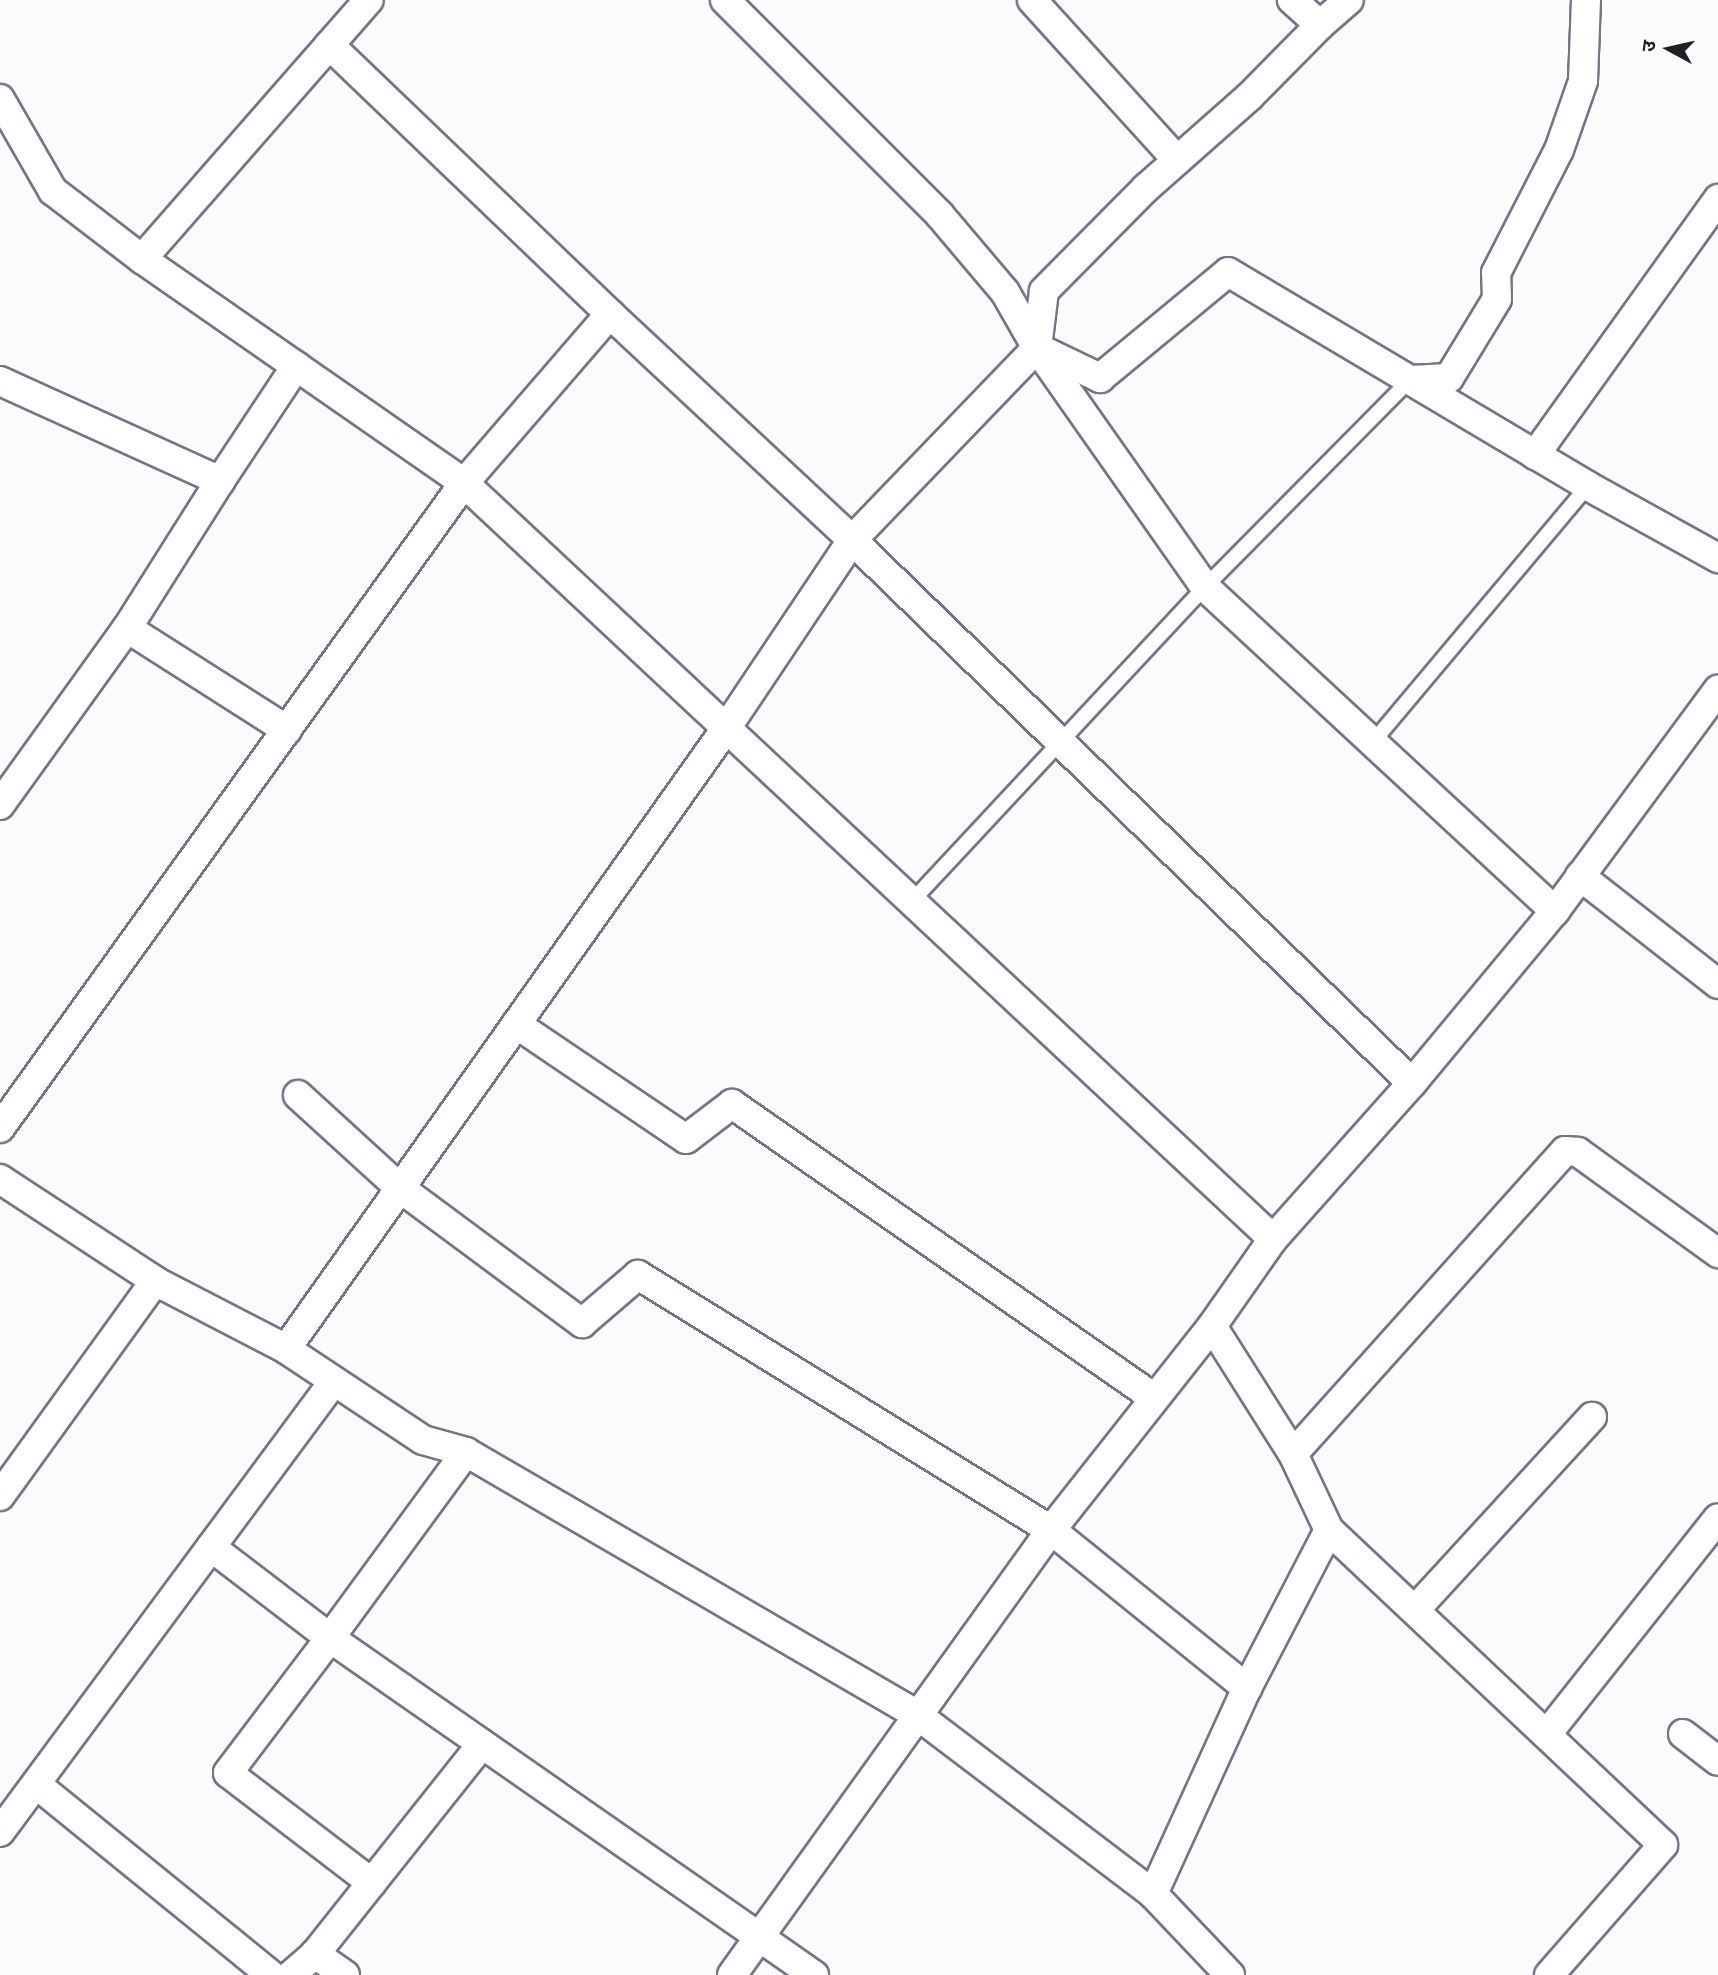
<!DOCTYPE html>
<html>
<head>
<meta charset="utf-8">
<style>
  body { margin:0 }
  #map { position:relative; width:1718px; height:1975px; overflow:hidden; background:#fbfbfb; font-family:Quicksand,"Noto Sans Devanagari",sans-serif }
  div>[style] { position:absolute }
  .roads { filter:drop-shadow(2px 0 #7b7187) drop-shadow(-2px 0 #7b7187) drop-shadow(0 2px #7b7187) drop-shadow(0 -2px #7b7187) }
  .lane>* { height:14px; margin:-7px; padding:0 7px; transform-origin:7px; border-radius:7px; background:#fff }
  .street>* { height:28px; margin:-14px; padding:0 14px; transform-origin:14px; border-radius:14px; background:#fff }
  span { translate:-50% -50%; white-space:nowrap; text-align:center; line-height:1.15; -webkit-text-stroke:6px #fff; paint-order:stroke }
  .north { position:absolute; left:1634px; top:14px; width:70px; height:70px; -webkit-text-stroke:5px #fff; paint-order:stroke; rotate:278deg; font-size:19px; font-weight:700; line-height:28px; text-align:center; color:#231f28 }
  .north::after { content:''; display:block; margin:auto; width:24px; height:32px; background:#231f28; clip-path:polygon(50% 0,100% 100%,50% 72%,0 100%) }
</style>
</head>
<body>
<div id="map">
  <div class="roads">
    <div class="lane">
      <div style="left:1373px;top:742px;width:334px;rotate:-50deg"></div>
      <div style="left:912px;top:901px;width:429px;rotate:-47deg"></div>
      <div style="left:1205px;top:587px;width:291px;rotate:-45.3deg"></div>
    </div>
    <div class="street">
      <div style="left:725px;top:0;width:303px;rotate:45deg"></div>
      <div style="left:939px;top:214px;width:102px;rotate:49.8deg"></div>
      <div style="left:1005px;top:292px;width:64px;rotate:60.3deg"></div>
      <div style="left:1037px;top:348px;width:292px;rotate:54.9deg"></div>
      <div style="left:1205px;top:587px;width:477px;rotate:42.8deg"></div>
      <div style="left:1032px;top:0;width:216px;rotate:47.8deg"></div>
      <div style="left:1320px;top:25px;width:38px;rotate:-41deg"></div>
      <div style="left:0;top:99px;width:106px;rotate:60.1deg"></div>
      <div style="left:53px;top:191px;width:112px;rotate:37.4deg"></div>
      <div style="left:142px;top:259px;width:392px;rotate:34.8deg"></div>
      <div style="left:464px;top:483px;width:1107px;rotate:43.06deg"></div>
      <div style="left:142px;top:259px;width:344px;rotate:-48.8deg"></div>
      <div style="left:610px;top:314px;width:331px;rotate:43deg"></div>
      <div style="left:852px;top:540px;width:780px;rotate:44.12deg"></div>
      <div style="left:1040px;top:349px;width:67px;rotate:25.8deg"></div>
      <div style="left:1100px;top:378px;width:166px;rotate:-39.6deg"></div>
      <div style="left:1228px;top:272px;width:419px;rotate:30.7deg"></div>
      <div style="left:1588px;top:486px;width:149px;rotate:29deg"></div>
      <div style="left:1410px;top:380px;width:39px;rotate:-3deg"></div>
      <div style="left:1449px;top:378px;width:92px;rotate:-58.7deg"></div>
      <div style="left:1497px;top:299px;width:26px;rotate:-92deg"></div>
      <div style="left:1496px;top:273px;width:138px;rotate:-62.9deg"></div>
      <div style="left:1559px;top:150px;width:73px;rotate:-70.8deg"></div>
      <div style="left:1583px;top:81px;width:81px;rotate:-87.9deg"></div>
      <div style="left:0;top:381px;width:242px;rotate:24.4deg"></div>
      <div style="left:220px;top:481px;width:174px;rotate:122.3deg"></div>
      <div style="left:127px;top:628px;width:218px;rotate:125.7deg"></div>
      <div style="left:1535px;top:455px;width:315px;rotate:-54.4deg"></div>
      <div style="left:220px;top:481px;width:138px;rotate:-56.5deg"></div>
      <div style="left:127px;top:628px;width:190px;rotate:32.5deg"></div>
      <div style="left:1580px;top:876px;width:175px;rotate:38deg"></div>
      <div style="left:516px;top:1024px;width:205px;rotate:34.1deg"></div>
      <div style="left:686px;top:1139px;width:58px;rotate:-37.3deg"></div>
      <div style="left:732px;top:1104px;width:513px;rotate:34.84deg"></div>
      <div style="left:298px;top:1095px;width:138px;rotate:42.4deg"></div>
      <div style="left:400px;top:1188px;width:227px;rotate:36.6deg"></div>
      <div style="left:582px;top:1323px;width:74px;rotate:-40.6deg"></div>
      <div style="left:638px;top:1275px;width:485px;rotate:31.7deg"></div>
      <div style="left:1051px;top:1530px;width:252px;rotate:38.9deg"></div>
      <div style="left:0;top:1128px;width:795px;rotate:-54.27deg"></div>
      <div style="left:464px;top:483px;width:223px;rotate:-49.2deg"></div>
      <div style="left:610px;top:314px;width:389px;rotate:-136.2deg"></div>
      <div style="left:0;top:1179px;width:186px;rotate:33.3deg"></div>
      <div style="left:155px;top:1281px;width:148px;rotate:27.4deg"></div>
      <div style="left:286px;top:1349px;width:164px;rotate:33.6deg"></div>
      <div style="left:423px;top:1440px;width:45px;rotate:15.6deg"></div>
      <div style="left:466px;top:1452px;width:521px;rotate:30.21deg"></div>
      <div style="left:916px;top:1714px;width:298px;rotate:37.2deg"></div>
      <div style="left:1153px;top:1894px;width:112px;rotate:46.5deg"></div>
      <div style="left:286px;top:1349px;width:762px;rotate:-54.66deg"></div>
      <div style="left:727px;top:727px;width:225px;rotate:-56.2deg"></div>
      <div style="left:852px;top:540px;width:267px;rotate:-46.1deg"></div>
      <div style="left:1037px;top:348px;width:57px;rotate:-83deg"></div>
      <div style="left:1044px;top:291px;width:145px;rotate:-45.3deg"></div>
      <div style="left:1146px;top:188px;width:137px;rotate:-41.5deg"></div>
      <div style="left:1249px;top:97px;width:101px;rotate:-45.4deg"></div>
      <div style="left:1320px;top:25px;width:38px;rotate:-138deg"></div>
      <div style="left:466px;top:1452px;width:230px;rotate:126.2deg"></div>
      <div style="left:330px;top:1638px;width:590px;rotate:34.85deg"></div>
      <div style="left:1293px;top:1454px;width:407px;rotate:-48.1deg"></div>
      <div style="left:1565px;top:1151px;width:13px;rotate:4deg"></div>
      <div style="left:1578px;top:1152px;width:173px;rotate:35.8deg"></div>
      <div style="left:0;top:1496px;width:265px;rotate:-54.2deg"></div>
      <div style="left:1329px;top:1530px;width:459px;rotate:43.3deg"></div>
      <div style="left:1663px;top:1845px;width:173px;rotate:131.2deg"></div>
      <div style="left:211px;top:1547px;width:150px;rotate:37.4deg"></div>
      <div style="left:330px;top:1638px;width:169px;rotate:127.1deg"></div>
      <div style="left:228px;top:1773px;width:181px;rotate:37.4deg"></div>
      <div style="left:1415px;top:1610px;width:262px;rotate:-47.5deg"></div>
      <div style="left:1547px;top:1734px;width:275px;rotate:-51.6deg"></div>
      <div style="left:1683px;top:1734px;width:44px;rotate:37.6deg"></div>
      <div style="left:36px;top:1784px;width:303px;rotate:39.1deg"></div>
      <div style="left:0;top:1832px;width:561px;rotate:-53.48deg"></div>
      <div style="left:1153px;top:1894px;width:226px;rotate:-65.5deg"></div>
      <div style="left:1247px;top:1688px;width:178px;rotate:-62.6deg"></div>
      <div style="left:1329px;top:1530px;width:84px;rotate:-115.3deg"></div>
      <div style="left:1293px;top:1454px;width:151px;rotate:-122.3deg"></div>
      <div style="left:291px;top:1975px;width:32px;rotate:-41deg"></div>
      <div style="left:345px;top:1975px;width:37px;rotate:-145deg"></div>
      <div style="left:315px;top:1954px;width:268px;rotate:-51.5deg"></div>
      <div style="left:732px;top:1975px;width:548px;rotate:-54.37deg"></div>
      <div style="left:1051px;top:1530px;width:260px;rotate:-51.7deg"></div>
      <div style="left:1212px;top:1326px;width:106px;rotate:-55deg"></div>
      <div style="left:1273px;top:1239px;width:209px;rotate:-48.3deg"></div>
      <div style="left:1412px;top:1083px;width:224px;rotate:-50.3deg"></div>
      <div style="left:1555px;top:911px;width:275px;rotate:-53.6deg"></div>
    </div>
  </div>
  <div class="north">उ</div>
</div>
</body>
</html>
